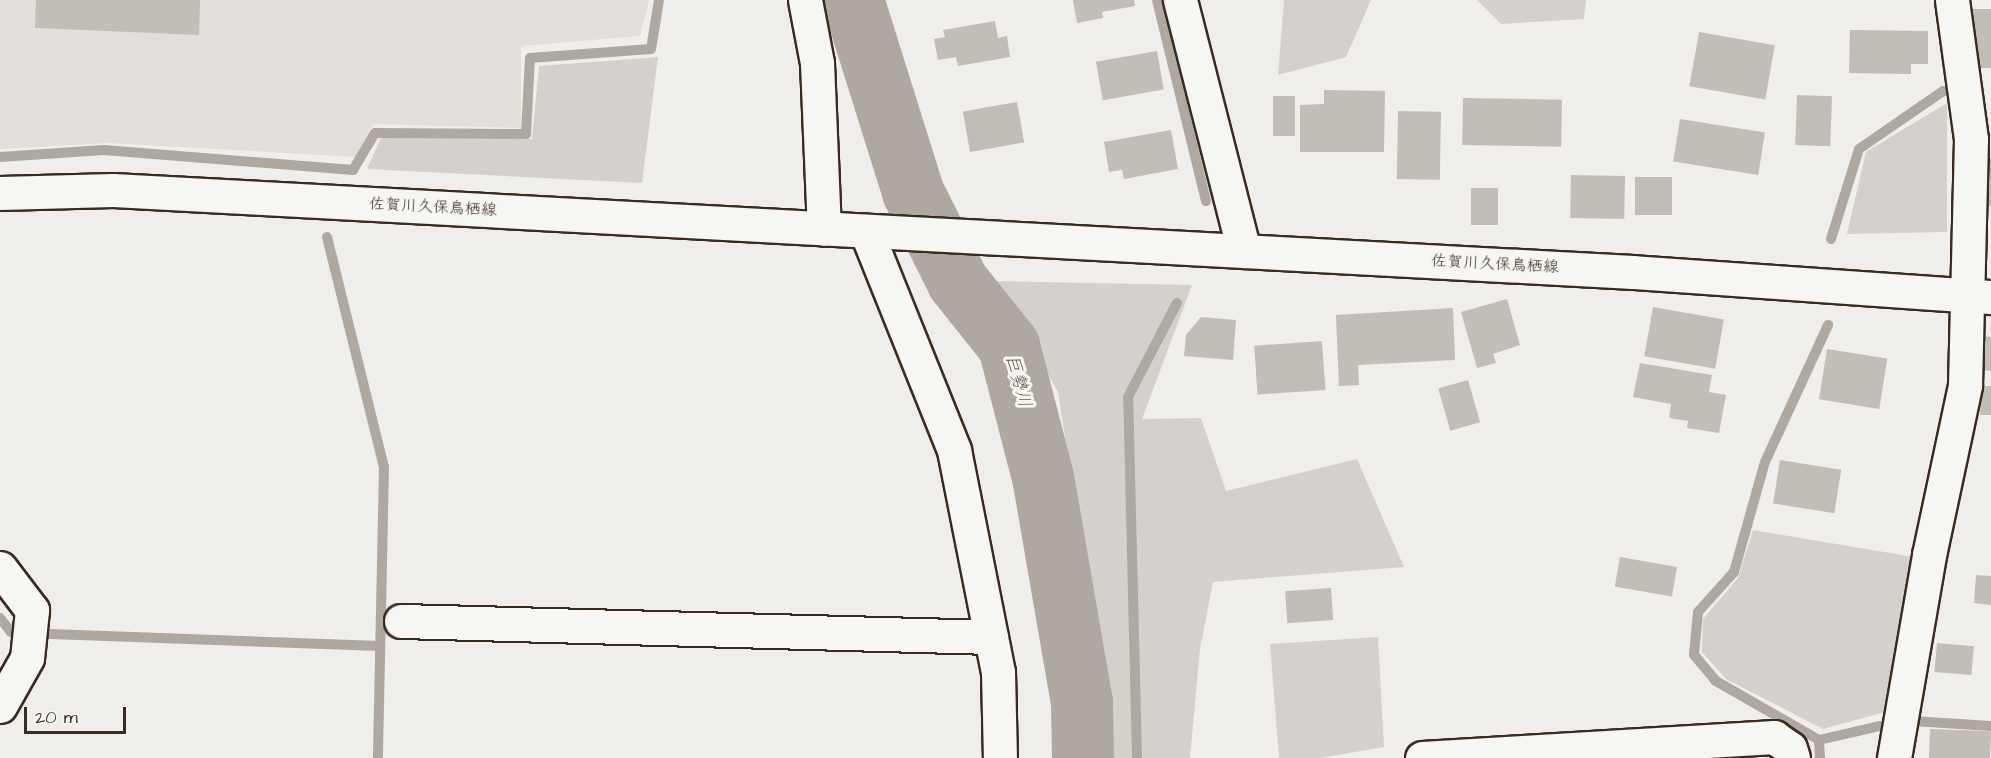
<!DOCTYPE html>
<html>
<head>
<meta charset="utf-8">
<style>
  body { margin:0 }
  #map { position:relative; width:1991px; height:758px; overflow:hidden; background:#efeeea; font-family:"Architects Daughter","Klee One",sans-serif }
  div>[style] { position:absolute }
  .built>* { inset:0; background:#e2dfdb }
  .green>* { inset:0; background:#d4d1cc }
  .stream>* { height:10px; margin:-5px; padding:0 5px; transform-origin:5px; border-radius:5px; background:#afa8a1 }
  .river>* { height:62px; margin:-31px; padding:0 31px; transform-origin:31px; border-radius:31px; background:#afa8a1 }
  .building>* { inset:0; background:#c2bdb7; transform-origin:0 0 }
  .roads { filter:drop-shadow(2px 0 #3b2a1e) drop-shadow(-2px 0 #3b2a1e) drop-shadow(0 2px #3b2a1e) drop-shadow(0 -2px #3b2a1e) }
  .minor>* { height:33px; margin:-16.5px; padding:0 16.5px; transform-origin:16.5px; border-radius:16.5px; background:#f6f6f2 }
  .major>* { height:33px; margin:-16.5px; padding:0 16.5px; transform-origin:16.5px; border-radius:16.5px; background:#f6f6f2 }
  span { translate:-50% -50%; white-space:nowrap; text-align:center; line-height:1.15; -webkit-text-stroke:6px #f6f6f2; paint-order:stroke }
  .street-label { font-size:16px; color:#3b2a1e }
  .water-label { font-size:18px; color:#64564c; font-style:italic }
  .scale { position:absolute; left:24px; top:707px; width:102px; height:27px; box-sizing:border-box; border:3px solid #3b2a1e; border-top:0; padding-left:8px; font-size:18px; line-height:21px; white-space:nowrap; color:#3b2a1e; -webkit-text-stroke:4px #f6f6f2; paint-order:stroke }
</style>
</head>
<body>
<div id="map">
  <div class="built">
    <div style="clip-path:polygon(0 0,649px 0,640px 36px,521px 46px,521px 128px,373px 124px,356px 157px,109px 143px,0 149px)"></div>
  </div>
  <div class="green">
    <div style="clip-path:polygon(1284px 0,1371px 0,1346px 57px,1278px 75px)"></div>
    <div style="clip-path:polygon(1477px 0,1586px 0,1584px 19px,1501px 24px)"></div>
    <div style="clip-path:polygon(658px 57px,642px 183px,367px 169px,381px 138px,532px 139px,539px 66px)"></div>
    <div style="clip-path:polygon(1947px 103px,1947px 232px,1847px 234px,1866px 152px)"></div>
    <div style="clip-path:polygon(995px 281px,1192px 285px,1142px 419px,1201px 418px,1226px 491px,1357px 459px,1404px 567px,1213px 582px,1200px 649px,1190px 758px,1114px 758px,1058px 392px)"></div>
    <div style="clip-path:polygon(1753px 530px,1920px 558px,1892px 710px,1823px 729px,1726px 679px,1702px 652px,1703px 619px,1738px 578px)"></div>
    <div style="clip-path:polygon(1378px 637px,1384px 747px,1321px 758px,1279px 758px,1270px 644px)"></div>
  </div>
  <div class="stream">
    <div style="left:1157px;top:0;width:207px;rotate:76.3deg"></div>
    <div style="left:0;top:157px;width:104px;rotate:-3.9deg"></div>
    <div style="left:104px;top:150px;width:250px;rotate:4.6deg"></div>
    <div style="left:353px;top:170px;width:43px;rotate:-59.3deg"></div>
    <div style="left:375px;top:133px;width:151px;rotate:0.4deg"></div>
    <div style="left:526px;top:134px;width:76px;rotate:-87deg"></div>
    <div style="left:530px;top:58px;width:121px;rotate:-4.3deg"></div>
    <div style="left:651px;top:49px;width:50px;rotate:-80.7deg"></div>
    <div style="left:327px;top:237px;width:237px;rotate:76.1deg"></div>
    <div style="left:384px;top:467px;width:291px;rotate:91.2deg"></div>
    <div style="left:1831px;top:239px;width:94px;rotate:-72.7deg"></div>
    <div style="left:1859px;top:149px;width:102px;rotate:-34.6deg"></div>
    <div style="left:0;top:618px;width:18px;rotate:52deg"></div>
    <div style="left:51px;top:634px;width:329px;rotate:2.1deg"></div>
    <div style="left:1912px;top:721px;width:79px;rotate:3.6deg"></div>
    <div style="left:1819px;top:740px;width:63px;rotate:-12.9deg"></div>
    <div style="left:1137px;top:758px;width:361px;rotate:-91.4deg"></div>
    <div style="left:1128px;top:397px;width:106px;rotate:-62.5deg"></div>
    <div style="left:1820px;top:758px;width:18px;rotate:-93deg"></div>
    <div style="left:1819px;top:740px;width:119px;rotate:-150.2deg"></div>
    <div style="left:1716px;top:681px;width:34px;rotate:-130deg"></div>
    <div style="left:1694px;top:655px;width:43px;rotate:-84.7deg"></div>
    <div style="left:1698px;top:612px;width:54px;rotate:-48deg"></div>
    <div style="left:1734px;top:572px;width:114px;rotate:-74.3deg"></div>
    <div style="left:1765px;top:462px;width:151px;rotate:-65.3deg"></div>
  </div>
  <div class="river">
    <div style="left:853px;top:0;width:201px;rotate:72.6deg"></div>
    <div style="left:913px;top:192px;width:101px;rotate:63.4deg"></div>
    <div style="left:958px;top:282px;width:82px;rotate:51.4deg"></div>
    <div style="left:1009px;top:346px;width:135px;rotate:75.5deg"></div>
    <div style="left:1043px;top:477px;width:228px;rotate:80.2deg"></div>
    <div style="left:1082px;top:702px;width:56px;rotate:89deg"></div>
  </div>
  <div class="building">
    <div style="clip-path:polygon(36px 0,200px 0,199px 35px,35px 28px)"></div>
    <div style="clip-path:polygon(1073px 0,1134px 0,1135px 6px,1102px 12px,1103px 18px,1077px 23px)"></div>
    <div style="left:1967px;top:9px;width:24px;height:59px"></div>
    <div style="clip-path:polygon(995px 21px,998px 38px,1007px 36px,1010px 57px,958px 66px,956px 57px,938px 60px,934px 39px,945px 37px,943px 30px)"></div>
    <div style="clip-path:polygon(1850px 30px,1928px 31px,1928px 64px,1911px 64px,1911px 74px,1849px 73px)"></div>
    <div style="left:1699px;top:32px;width:77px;height:55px;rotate:10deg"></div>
    <div style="left:1157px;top:51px;width:39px;height:62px;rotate:80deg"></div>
    <div style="clip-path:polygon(1324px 90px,1385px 91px,1384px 152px,1300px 152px,1300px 105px,1324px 104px)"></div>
    <div style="left:1797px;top:95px;width:35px;height:50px;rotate:2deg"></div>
    <div style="left:1273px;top:96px;width:22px;height:40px"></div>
    <div style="left:1463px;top:98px;width:99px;height:47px;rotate:1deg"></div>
    <div style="left:1017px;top:102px;width:41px;height:55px;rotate:80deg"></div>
    <div style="left:1398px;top:111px;width:43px;height:68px;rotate:1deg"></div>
    <div style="left:1680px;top:119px;width:86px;height:43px;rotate:9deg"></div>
    <div style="clip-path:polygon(1171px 130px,1178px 169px,1124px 179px,1122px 170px,1109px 172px,1104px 142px)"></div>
    <div style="clip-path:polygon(1989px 158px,1991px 158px,1991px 206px,1986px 205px)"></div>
    <div style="left:1571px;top:175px;width:54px;height:43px;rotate:1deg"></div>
    <div style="left:1635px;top:177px;width:37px;height:38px"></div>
    <div style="left:1471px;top:188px;width:27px;height:37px"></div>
    <div style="clip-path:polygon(1507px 299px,1520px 345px,1493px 354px,1496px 363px,1477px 368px,1461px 312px)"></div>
    <div style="left:1653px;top:307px;width:72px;height:50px;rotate:10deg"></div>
    <div style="clip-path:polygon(1453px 308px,1455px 360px,1358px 365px,1359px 385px,1339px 386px,1336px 315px)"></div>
    <div style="clip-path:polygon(1201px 317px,1236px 320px,1233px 360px,1184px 356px,1186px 335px)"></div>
    <div style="clip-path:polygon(1982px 336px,1991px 337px,1991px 371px,1980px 370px)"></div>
    <div style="left:1322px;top:341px;width:49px;height:68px;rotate:86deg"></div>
    <div style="left:1827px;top:349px;width:61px;height:51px;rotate:9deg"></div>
    <div style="clip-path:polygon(1640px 363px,1712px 375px,1709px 392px,1726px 395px,1719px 433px,1687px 428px,1688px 421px,1669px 418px,1671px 404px,1633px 397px)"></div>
    <div style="left:1468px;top:380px;width:44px;height:31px;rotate:74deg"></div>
    <div style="clip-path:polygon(1982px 386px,1991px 386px,1991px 415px,1980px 415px)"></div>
    <div style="left:1780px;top:460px;width:62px;height:44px;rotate:9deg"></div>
    <div style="left:1620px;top:557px;width:58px;height:30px;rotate:10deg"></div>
    <div style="clip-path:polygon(1976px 575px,1991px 576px,1991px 605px,1974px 603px)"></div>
    <div style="left:1331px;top:588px;width:32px;height:46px;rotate:86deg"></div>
    <div style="left:1937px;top:643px;width:37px;height:29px;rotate:5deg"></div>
    <div style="left:1930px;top:729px;width:61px;height:29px;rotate:2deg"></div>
  </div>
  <div class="roads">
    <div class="minor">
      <div style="left:805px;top:0;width:64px;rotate:79.2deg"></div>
      <div style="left:817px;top:63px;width:166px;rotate:87.6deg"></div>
      <div style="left:1180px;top:0;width:259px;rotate:75.7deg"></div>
      <div style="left:866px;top:231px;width:236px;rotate:68.1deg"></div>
      <div style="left:954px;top:450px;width:226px;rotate:78.8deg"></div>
      <div style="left:998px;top:672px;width:86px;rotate:88.7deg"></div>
      <div style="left:0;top:568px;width:53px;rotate:52.7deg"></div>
      <div style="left:32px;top:610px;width:48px;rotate:95.9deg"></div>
      <div style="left:27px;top:658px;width:55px;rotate:119.4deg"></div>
      <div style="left:401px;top:621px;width:590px;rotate:1.55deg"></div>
      <div style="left:1422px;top:758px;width:353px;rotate:-3.4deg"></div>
      <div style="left:1774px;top:737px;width:19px;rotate:35deg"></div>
      <div style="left:1790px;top:748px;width:10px;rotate:73deg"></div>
      <div style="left:1894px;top:758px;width:206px;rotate:-80.2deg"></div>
      <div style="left:1929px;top:555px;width:174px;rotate:-78deg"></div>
      <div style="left:1965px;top:385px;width:246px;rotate:-88.6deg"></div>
      <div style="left:1971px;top:139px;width:140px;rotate:-97.8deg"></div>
    </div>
    <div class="major">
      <div style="left:0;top:193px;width:113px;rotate:-1.5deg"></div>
      <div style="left:113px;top:190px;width:1522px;rotate:3.09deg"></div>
      <div style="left:1633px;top:272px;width:359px;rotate:4deg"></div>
    </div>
  </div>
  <div class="street-label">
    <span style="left:433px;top:207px;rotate:3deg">佐賀川久保鳥栖線</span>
    <span style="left:1495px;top:264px;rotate:3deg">佐賀川久保鳥栖線</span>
  </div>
  <div class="water-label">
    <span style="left:1018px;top:381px;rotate:75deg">巨勢川</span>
  </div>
  <div class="scale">20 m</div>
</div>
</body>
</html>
